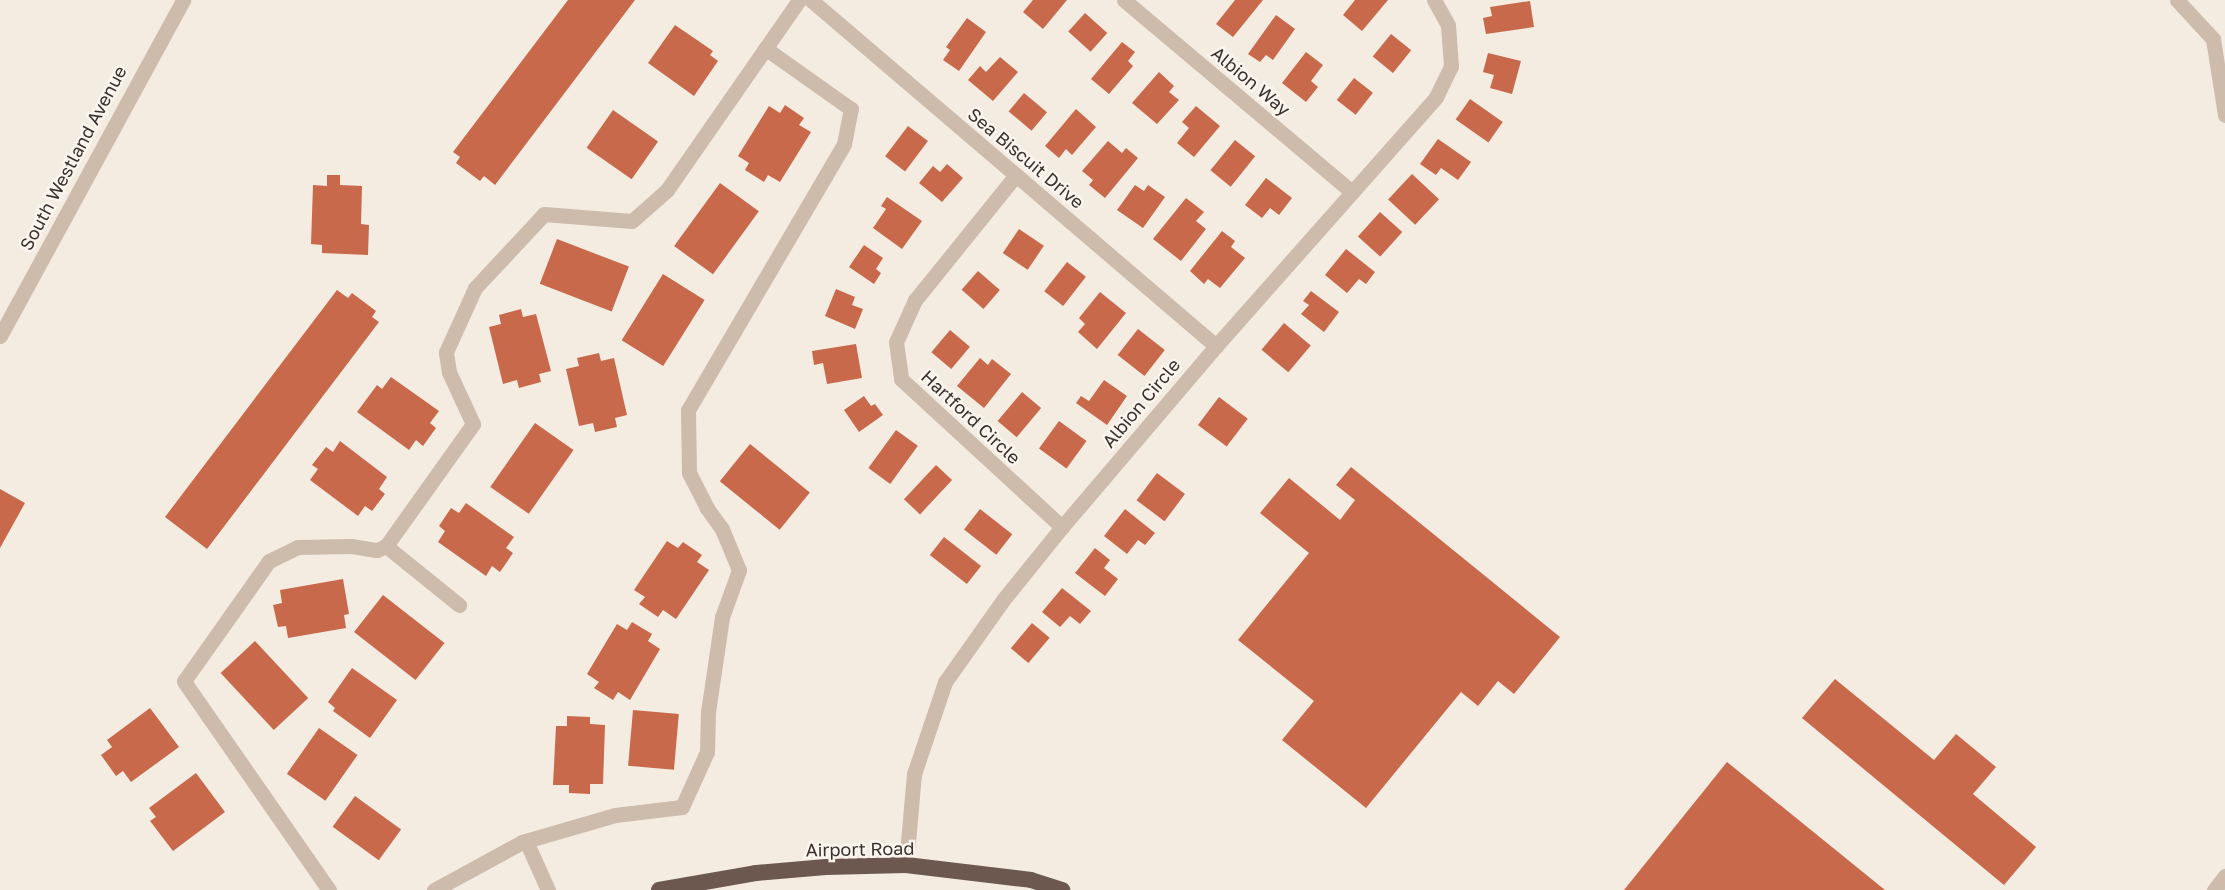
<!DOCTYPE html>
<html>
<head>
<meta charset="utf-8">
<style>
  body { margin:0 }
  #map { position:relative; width:2225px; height:890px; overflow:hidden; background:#f4ebe1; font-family:"Golos Text",sans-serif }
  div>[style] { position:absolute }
  .building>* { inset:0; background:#c8694b; transform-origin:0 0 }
  .minor>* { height:15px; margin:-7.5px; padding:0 7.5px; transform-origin:7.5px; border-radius:7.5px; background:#cdbbac }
  .trunk>* { height:16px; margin:-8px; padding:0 8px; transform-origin:8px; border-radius:8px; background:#6c584f }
  span { translate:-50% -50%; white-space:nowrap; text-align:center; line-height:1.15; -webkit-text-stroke:5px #fbf5ee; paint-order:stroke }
  .street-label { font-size:18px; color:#3b302b }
</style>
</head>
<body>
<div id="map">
  <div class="building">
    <div style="clip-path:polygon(568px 0,635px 0,495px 185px,484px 176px,480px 181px,456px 163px,460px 157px,453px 152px)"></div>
    <div style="clip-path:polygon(1033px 0,1067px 0,1043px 29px,1023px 12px)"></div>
    <div style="clip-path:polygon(1235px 0,1263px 0,1233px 37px,1216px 24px)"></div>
    <div style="clip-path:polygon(1355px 0,1388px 0,1362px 31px,1343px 15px)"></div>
    <div style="clip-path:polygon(1530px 1px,1534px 27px,1486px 34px,1483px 18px,1492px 16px,1490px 7px)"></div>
    <div style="left:1085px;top:13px;width:30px;height:25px;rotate:42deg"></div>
    <div style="clip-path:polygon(1276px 15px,1295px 29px,1273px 60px,1266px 55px,1260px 62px,1248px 54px)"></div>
    <div style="clip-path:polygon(967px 18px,986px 32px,959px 71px,943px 60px,950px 50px,946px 47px)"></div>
    <div style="clip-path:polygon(675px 25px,713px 51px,710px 55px,718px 61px,694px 96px,648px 63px)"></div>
    <div style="left:1391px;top:34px;width:26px;height:29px;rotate:39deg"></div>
    <div style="clip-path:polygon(1122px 42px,1135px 52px,1128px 61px,1133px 66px,1109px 94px,1091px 79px)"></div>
    <div style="clip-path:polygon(1306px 52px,1323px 65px,1311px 81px,1318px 87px,1306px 102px,1282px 83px)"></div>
    <div style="clip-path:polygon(1488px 53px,1521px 61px,1512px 94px,1490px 88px,1494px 75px,1483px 72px)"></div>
    <div style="clip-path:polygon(1000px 57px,1018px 72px,993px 101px,968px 80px,980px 66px,986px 72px)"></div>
    <div style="clip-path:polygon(1159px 72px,1174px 86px,1169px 92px,1179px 100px,1157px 124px,1132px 103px)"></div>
    <div style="left:1354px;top:78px;width:24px;height:28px;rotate:38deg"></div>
    <div style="left:1024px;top:93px;width:30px;height:24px;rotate:40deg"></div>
    <div style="left:1470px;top:99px;width:40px;height:25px;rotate:35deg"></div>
    <div style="clip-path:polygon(785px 105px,804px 118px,799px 125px,811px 132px,780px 182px,768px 175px,764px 182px,745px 170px,749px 163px,738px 156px,769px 106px,780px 113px)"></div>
    <div style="clip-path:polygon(1196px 106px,1220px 126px,1194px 157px,1177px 143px,1189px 128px,1182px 122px)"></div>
    <div style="clip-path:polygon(1076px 109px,1096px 127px,1072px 155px,1066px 149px,1059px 158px,1045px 146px)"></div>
    <div style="left:613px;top:110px;width:55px;height:46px;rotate:35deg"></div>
    <div style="left:908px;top:126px;width:25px;height:38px;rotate:37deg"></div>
    <div style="clip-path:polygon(1438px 139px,1471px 162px,1458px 180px,1441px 168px,1436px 175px,1420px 164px)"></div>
    <div style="left:1235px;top:140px;width:26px;height:39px;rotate:39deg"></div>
    <div style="clip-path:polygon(1108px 141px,1122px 153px,1126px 148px,1138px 158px,1105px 198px,1089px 185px,1093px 180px,1082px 171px)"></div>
    <div style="clip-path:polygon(947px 164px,963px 178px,942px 202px,919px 183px,933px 166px,940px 172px)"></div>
    <div style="left:1412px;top:174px;width:37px;height:35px;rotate:43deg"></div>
    <div style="clip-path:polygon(327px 175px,340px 175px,340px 185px,362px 186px,361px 224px,369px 225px,368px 255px,322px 253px,322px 245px,311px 244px,313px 185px,327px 186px)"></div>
    <div style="clip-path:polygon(1266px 178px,1292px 198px,1279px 215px,1270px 208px,1262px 218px,1245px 205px)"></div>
    <div style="left:720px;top:183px;width:48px;height:78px;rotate:36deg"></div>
    <div style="clip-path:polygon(1135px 185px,1144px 191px,1148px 185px,1165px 197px,1143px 228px,1117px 210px)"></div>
    <div style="clip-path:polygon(887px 197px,922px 221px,902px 249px,873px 228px,886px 209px,881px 206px)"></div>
    <div style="clip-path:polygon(1186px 198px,1204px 212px,1196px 221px,1206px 229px,1181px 261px,1153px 239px)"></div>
    <div style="left:1380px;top:212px;width:30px;height:33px;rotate:42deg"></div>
    <div style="left:1019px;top:229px;width:30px;height:29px;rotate:34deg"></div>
    <div style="clip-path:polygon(1222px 231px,1235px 241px,1231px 247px,1245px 258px,1220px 288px,1208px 279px,1204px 284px,1190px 271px)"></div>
    <div style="left:557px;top:239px;width:77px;height:48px;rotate:21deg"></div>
    <div style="clip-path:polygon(864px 245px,883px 258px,876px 269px,881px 273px,874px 284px,849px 267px)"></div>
    <div style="clip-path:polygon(1346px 249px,1375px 272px,1366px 284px,1359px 279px,1347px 293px,1325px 275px)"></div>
    <div style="left:1067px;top:262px;width:24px;height:37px;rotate:38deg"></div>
    <div style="left:978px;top:271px;width:29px;height:25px;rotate:41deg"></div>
    <div style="left:663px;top:274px;width:49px;height:78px;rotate:32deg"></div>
    <div style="clip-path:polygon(836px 289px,855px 297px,852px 305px,863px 309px,855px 329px,825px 316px)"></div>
    <div style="clip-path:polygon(337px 290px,348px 298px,352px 293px,376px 311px,372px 317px,379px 322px,207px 549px,165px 517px)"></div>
    <div style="clip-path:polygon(1311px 291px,1339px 312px,1324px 332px,1301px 314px,1309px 305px,1303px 301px)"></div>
    <div style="clip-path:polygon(1100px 292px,1126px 313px,1097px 349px,1078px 332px,1085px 324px,1079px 318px)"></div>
    <div style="clip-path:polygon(521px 309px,523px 317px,536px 314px,551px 371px,539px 374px,541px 382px,519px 388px,517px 380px,503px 384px,489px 327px,501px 324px,499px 315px)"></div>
    <div style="left:1284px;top:323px;width:35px;height:35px;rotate:40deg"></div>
    <div style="left:1138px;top:329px;width:34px;height:33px;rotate:38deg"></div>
    <div style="left:950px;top:330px;width:26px;height:29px;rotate:40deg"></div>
    <div style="clip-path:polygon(856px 344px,862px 378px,827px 384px,823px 363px,814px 365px,812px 351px)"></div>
    <div style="clip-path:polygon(599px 353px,601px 361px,614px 358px,627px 415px,615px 418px,617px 427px,595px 432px,593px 423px,579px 426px,566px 369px,579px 366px,577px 358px)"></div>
    <div style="clip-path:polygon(980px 358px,988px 365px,992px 359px,1011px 374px,984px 408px,957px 386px)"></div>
    <div style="clip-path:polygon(391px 377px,439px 411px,430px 423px,436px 428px,423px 446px,416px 440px,409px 450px,357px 412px,377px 385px,382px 389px)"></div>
    <div style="clip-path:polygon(1104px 380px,1127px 396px,1107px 425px,1076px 403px,1081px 396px,1089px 401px)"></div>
    <div style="left:1022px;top:392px;width:25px;height:38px;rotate:40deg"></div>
    <div style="clip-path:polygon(864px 396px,871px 406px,875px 404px,883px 415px,859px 432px,844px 410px)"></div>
    <div style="left:1219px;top:397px;width:36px;height:35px;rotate:37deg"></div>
    <div style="left:1059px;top:421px;width:34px;height:34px;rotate:36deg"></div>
    <div style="left:535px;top:423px;width:47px;height:78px;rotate:35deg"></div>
    <div style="left:896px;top:430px;width:27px;height:47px;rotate:36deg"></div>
    <div style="clip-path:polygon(340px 441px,387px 477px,379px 489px,385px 494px,372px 511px,365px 506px,358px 516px,310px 480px,318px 469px,312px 465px,326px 447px,333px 452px)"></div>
    <div style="left:750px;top:444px;width:77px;height:48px;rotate:39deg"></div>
    <div style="left:936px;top:465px;width:22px;height:47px;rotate:43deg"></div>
    <div style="clip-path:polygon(1351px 467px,1560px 637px,1514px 694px,1498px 681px,1478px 706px,1461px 692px,1366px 808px,1282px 740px,1314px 701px,1238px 640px,1309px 553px,1260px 513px,1289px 478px,1340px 520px,1355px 500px,1336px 485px)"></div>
    <div style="left:1157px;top:473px;width:35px;height:34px;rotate:37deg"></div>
    <div style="clip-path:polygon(0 489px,25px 503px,0 548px)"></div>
    <div style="clip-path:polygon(466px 503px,514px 537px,506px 548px,513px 553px,500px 572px,492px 566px,486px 576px,438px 542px,445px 531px,439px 526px,451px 508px,459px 513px)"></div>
    <div style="left:980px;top:509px;width:41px;height:26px;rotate:38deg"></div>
    <div style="clip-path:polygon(1125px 509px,1155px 533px,1145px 545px,1138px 540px,1127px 554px,1104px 536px)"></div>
    <div style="left:944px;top:537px;width:47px;height:23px;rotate:38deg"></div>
    <div style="clip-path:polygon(667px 541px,678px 548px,683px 542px,702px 555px,697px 562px,709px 570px,676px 619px,663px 610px,658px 617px,639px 604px,645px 597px,634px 590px)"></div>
    <div style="clip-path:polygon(1095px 548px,1110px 560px,1104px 568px,1118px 579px,1105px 596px,1075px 573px)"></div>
    <div style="clip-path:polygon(343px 579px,349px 614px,344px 615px,346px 628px,288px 638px,286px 626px,278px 627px,273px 605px,282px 603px,280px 590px)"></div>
    <div style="clip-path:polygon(1062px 588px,1091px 611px,1080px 624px,1070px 616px,1060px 627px,1042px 612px)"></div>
    <div style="left:383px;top:595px;width:78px;height:47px;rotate:38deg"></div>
    <div style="clip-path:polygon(632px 622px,652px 634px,648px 641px,660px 649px,630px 700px,618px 692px,613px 700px,594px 688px,599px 682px,587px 674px,617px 624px,627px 630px)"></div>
    <div style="left:1032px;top:623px;width:23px;height:33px;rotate:40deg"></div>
    <div style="left:255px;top:641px;width:78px;height:47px;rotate:47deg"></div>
    <div style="clip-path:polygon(352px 668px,397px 700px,370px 738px,333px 711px,335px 708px,328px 702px)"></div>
    <div style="clip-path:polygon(1835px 679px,1934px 760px,1956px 734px,1996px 767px,1973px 794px,2036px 847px,2004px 885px,1802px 718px)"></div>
    <div style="clip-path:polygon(150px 708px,179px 747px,131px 782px,123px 771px,116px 776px,101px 755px,112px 747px,107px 740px)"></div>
    <div style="left:633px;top:710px;width:46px;height:56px;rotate:5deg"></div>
    <div style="clip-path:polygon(567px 716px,590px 717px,590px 724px,605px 725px,603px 784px,590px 784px,590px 794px,569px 793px,569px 785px,553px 785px,556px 726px,567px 726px)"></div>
    <div style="left:319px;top:728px;width:47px;height:56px;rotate:35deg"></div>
    <div style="clip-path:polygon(1727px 762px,1885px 890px,1624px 890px)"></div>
    <div style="clip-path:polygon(196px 773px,225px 812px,173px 851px,150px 821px,156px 817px,149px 808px)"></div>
    <div style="left:355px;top:796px;width:57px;height:38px;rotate:36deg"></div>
  </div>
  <div class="minor">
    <div style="left:811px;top:0;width:533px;rotate:40.51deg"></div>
    <div style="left:1124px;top:0;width:298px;rotate:40.1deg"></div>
    <div style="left:2177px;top:0;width:53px;rotate:47.3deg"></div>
    <div style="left:2213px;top:39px;width:77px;rotate:81deg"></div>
    <div style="left:1016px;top:175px;width:161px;rotate:128.9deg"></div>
    <div style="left:915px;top:300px;width:46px;rotate:114.3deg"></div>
    <div style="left:896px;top:342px;width:37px;rotate:82deg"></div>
    <div style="left:901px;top:379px;width:219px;rotate:42.6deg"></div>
    <div style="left:0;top:336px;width:383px;rotate:-61.4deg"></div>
    <div style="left:386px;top:546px;width:94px;rotate:38.9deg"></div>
    <div style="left:526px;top:841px;width:54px;rotate:65.8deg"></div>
    <div style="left:906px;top:865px;width:91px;rotate:-85deg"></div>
    <div style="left:914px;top:774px;width:97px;rotate:-71.4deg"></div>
    <div style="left:945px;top:682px;width:100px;rotate:-54.7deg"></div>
    <div style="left:1003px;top:600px;width:94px;rotate:-51.1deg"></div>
    <div style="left:1062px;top:527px;width:238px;rotate:-49.6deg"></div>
    <div style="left:1216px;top:346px;width:332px;rotate:-48.5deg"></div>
    <div style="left:1436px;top:97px;width:34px;rotate:-64deg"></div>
    <div style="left:1451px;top:66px;width:41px;rotate:-94.2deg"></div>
    <div style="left:1448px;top:25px;width:29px;rotate:-119deg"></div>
    <div style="left:329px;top:890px;width:254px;rotate:-124.8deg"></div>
    <div style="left:184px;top:681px;width:147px;rotate:-54.7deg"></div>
    <div style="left:269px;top:561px;width:32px;rotate:-26deg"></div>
    <div style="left:298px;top:547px;width:53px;rotate:-1.1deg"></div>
    <div style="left:351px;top:546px;width:26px;rotate:9deg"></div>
    <div style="left:377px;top:550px;width:10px;rotate:-24deg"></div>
    <div style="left:386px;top:546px;width:150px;rotate:-54.5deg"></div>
    <div style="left:473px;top:424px;width:57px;rotate:-114.8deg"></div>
    <div style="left:449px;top:372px;width:20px;rotate:-99deg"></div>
    <div style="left:446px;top:352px;width:70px;rotate:-65.6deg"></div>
    <div style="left:475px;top:288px;width:101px;rotate:-47deg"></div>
    <div style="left:544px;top:214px;width:88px;rotate:4.5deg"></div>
    <div style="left:632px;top:221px;width:47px;rotate:-41.5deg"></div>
    <div style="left:667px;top:190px;width:231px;rotate:-55.2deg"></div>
    <div style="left:434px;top:890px;width:100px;rotate:-28.6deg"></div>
    <div style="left:522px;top:842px;width:97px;rotate:-16.2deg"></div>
    <div style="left:615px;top:815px;width:67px;rotate:-6.8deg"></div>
    <div style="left:682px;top:807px;width:60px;rotate:-65.6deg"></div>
    <div style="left:707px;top:752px;width:40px;rotate:-88.6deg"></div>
    <div style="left:708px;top:712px;width:96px;rotate:-81.6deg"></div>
    <div style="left:722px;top:617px;width:50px;rotate:-70.1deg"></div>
    <div style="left:739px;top:570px;width:44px;rotate:-112.5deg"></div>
    <div style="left:722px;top:529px;width:26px;rotate:-126deg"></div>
    <div style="left:707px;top:508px;width:39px;rotate:-117deg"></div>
    <div style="left:689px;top:473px;width:63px;rotate:-90.9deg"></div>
    <div style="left:688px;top:410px;width:308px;rotate:-59.6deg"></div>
    <div style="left:844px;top:144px;width:36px;rotate:-79deg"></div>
    <div style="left:851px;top:109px;width:105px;rotate:-144.7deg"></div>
    <div style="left:2214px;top:890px;width:18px;rotate:-52deg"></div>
  </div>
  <div class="trunk">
    <div style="left:659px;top:890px;width:98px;rotate:-9.9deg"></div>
    <div style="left:756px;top:873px;width:70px;rotate:-4.9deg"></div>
    <div style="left:826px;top:867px;width:80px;rotate:-1.4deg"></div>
    <div style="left:906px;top:865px;width:126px;rotate:6.8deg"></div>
    <div style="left:1031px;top:880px;width:33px;rotate:18deg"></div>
  </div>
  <div class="street-label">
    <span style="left:1251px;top:81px;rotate:40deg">Albion Way</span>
    <span style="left:73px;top:158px;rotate:-62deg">South Westland Avenue</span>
    <span style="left:1026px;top:158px;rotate:40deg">Sea Biscuit Drive</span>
    <span style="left:1141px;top:403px;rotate:-50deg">Albion Circle</span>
    <span style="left:971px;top:417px;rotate:43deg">Hartford Circle</span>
    <span style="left:860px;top:849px;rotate:-1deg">Airport Road</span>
  </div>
</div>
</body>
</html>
